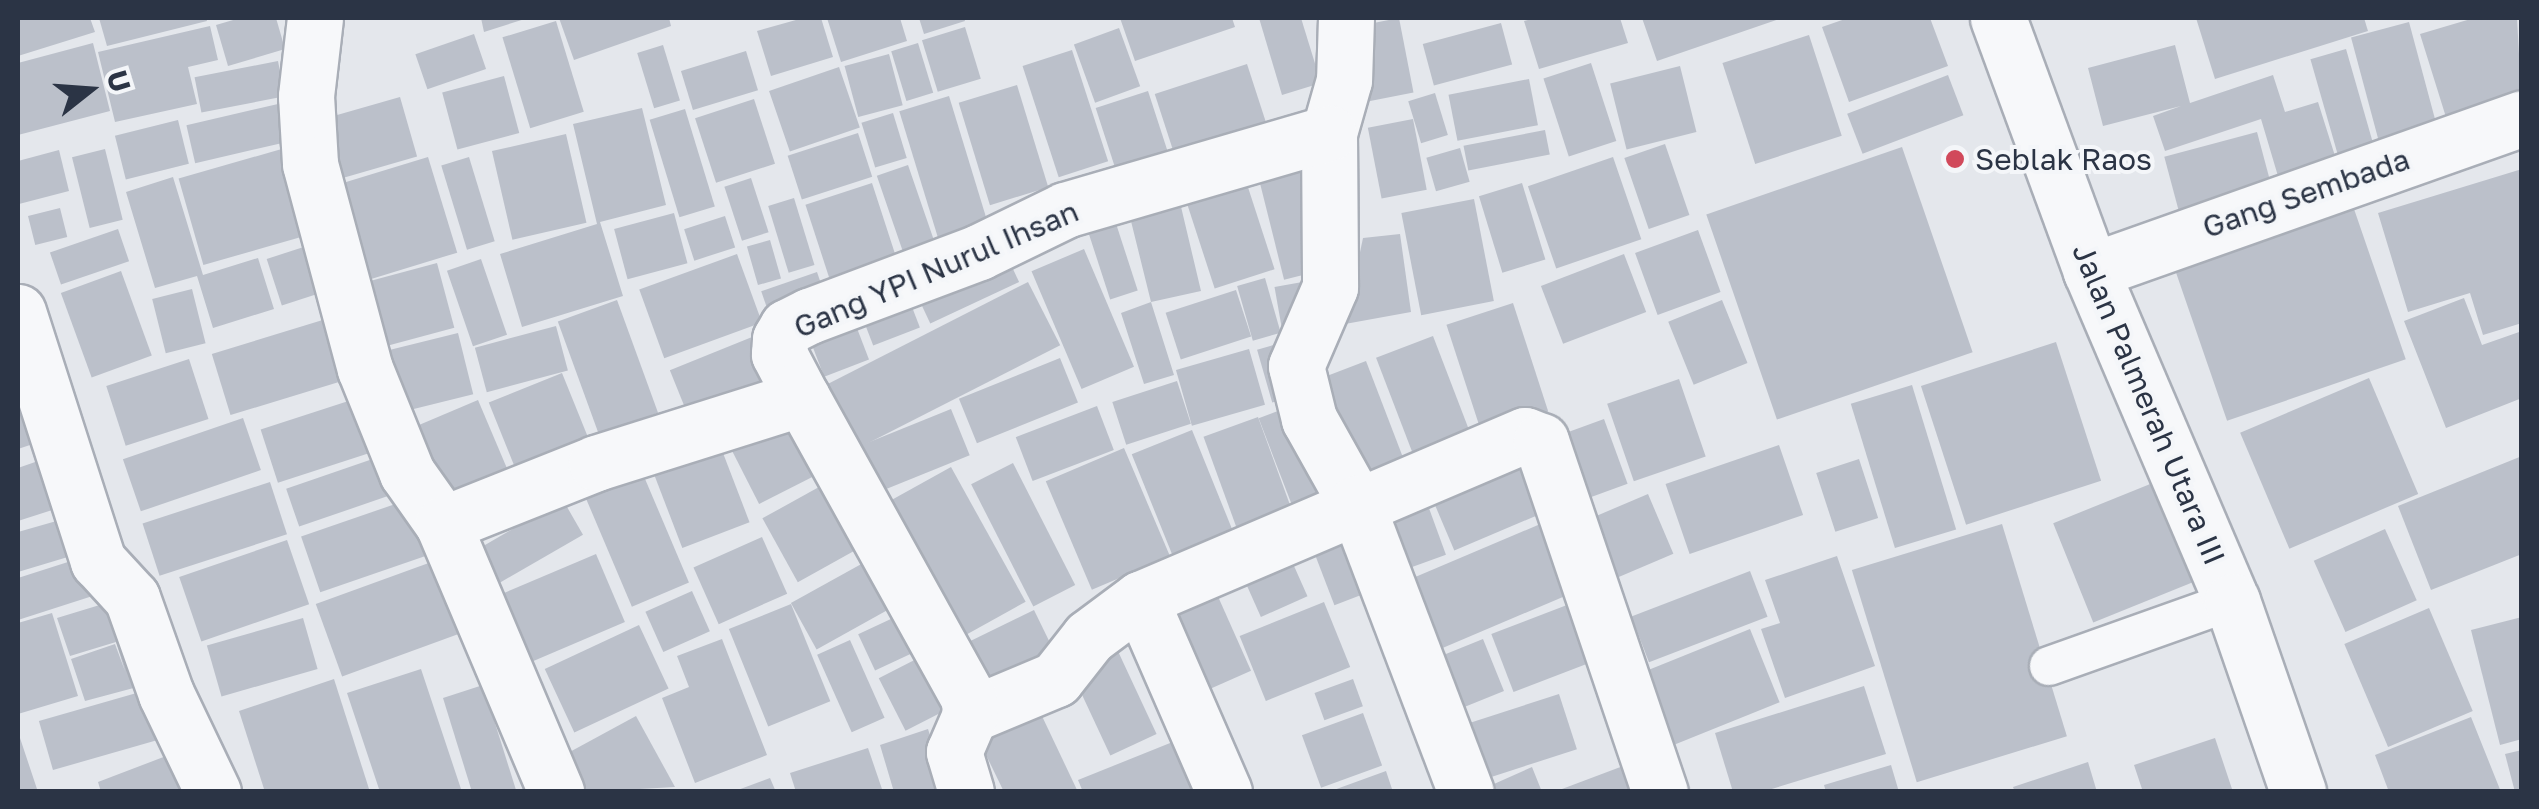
<!DOCTYPE html>
<html>
<head>
<meta charset="utf-8">
<style>
  body { margin:0 }
  #map { position:relative; width:2539px; height:809px; overflow:hidden; background:#e4e7ec; font-family:"Golos Text",sans-serif }
  div>[style] { position:absolute }
  .building>* { inset:0; background:#bbc0ca; transform-origin:0 0 }
  .roads { filter:drop-shadow(2px 0 #a9aeb7) drop-shadow(-2px 0 #a9aeb7) drop-shadow(0 2px #a9aeb7) drop-shadow(0 -2px #a9aeb7) }
  .service>* { height:38px; margin:-19px; padding:0 19px; transform-origin:19px; border-radius:19px; background:#f7f8fa }
  .minor>* { height:55px; margin:-27.5px; padding:0 27.5px; transform-origin:27.5px; border-radius:27.5px; background:#f7f8fa }
  .dots>* { width:28px; height:28px; translate:-50% -50%; box-sizing:border-box; border:5px solid #f4f6f9; border-radius:50% }
  span { translate:-50% -50%; white-space:nowrap; text-align:center; line-height:1.15; -webkit-text-stroke:8px #f4f6f9; paint-order:stroke }
  .poi-label { font-size:30px; color:#2b3445 }
  .left { translate:0 -50%; text-align:left }
  .street-label { font-size:30px; color:#2b3445 }
  .frame { position:absolute; inset:0; border:20px solid #2b3445; pointer-events:none }
  .north { position:absolute; left:40px; top:40px; width:100px; height:100px; -webkit-text-stroke:8px #f4f6f9; paint-order:stroke; rotate:73deg; font-size:28px; font-weight:700; line-height:40px; text-align:center; color:#2b3445 }
  .north::after { content:''; display:block; margin:auto; width:35px; height:45px; background:#2b3445; clip-path:polygon(50% 0,100% 100%,50% 72%,0 100%) }
</style>
</head>
<body>
<div id="map">
  <div class="building">
    <div style="clip-path:polygon(18px 18px,90px 18px,95px 32px,18px 56px)"></div>
    <div style="clip-path:polygon(99px 18px,206px 18px,207px 21px,107px 46px)"></div>
    <div style="clip-path:polygon(240px 18px,276px 18px,285px 49px,228px 66px,216px 25px)"></div>
    <div style="clip-path:polygon(481px 18px,528px 18px,484px 32px)"></div>
    <div style="clip-path:polygon(559px 18px,669px 18px,671px 26px,574px 60px)"></div>
    <div style="clip-path:polygon(803px 18px,821px 18px,833px 57px,771px 76px,757px 31px)"></div>
    <div style="clip-path:polygon(827px 18px,900px 18px,907px 41px,841px 62px)"></div>
    <div style="clip-path:polygon(919px 18px,964px 18px,965px 21px,924px 34px)"></div>
    <div style="clip-path:polygon(1120px 18px,1232px 18px,1235px 27px,1135px 61px)"></div>
    <div style="clip-path:polygon(1259px 18px,1301px 18px,1321px 83px,1282px 95px)"></div>
    <div style="left:1399px;top:18px;width:76px;height:48px;rotate:79deg"></div>
    <div style="clip-path:polygon(1536px 18px,1620px 18px,1628px 43px,1539px 69px,1524px 21px)"></div>
    <div style="clip-path:polygon(1642px 18px,1782px 18px,1657px 61px)"></div>
    <div style="clip-path:polygon(1848px 18px,1930px 18px,1948px 66px,1849px 102px,1822px 27px)"></div>
    <div style="clip-path:polygon(2196px 18px,2364px 18px,2368px 31px,2215px 79px)"></div>
    <div style="clip-path:polygon(2474px 18px,2517px 18px,2522px 108px,2450px 130px,2420px 34px)"></div>
    <div style="left:556px;top:21px;width:95px;height:56px;rotate:73deg"></div>
    <div style="left:2409px;top:22px;width:120px;height:60px;rotate:75deg"></div>
    <div style="left:1501px;top:23px;width:43px;height:81px;rotate:75deg"></div>
    <div style="clip-path:polygon(210px 26px,218px 60px,188px 67px,197px 104px,115px 122px,98px 52px)"></div>
    <div style="left:965px;top:27px;width:54px;height:45px;rotate:73deg"></div>
    <div style="left:1119px;top:28px;width:62px;height:48px;rotate:70deg"></div>
    <div style="left:474px;top:34px;width:37px;height:62px;rotate:71deg"></div>
    <div style="left:1809px;top:35px;width:106px;height:91px;rotate:72deg"></div>
    <div style="clip-path:polygon(93px 43px,110px 111px,18px 135px,18px 63px)"></div>
    <div style="left:918px;top:43px;width:52px;height:28px;rotate:73deg"></div>
    <div style="left:663px;top:45px;width:58px;height:27px;rotate:73deg"></div>
    <div style="clip-path:polygon(2175px 45px,2190px 103px,2273px 75px,2285px 112px,2318px 102px,2341px 175px,2283px 193px,2261px 119px,2165px 151px,2153px 116px,2181px 106px,2103px 126px,2088px 68px)"></div>
    <div style="left:2346px;top:49px;width:110px;height:37px;rotate:74deg"></div>
    <div style="left:1072px;top:50px;width:117px;height:52px;rotate:72deg"></div>
    <div style="left:746px;top:51px;width:41px;height:68px;rotate:73deg"></div>
    <div style="left:889px;top:54px;width:53px;height:46px;rotate:75deg"></div>
    <div style="left:278px;top:61px;width:36px;height:85px;rotate:79deg"></div>
    <div style="left:1591px;top:63px;width:82px;height:50px;rotate:72deg"></div>
    <div style="left:1247px;top:64px;width:82px;height:97px;rotate:72deg"></div>
    <div style="left:1680px;top:66px;width:68px;height:72px;rotate:76deg"></div>
    <div style="left:839px;top:67px;width:64px;height:74px;rotate:71deg"></div>
    <div style="left:1948px;top:75px;width:43px;height:108px;rotate:69deg"></div>
    <div style="left:504px;top:76px;width:59px;height:64px;rotate:75deg"></div>
    <div style="left:1529px;top:79px;width:47px;height:82px;rotate:79deg"></div>
    <div style="left:1017px;top:85px;width:107px;height:61px;rotate:73deg"></div>
    <div style="left:1148px;top:91px;width:86px;height:55px;rotate:72deg"></div>
    <div style="left:1435px;top:93px;width:44px;height:28px;rotate:73deg"></div>
    <div style="left:949px;top:96px;width:140px;height:52px;rotate:73deg"></div>
    <div style="left:400px;top:97px;width:62px;height:89px;rotate:74deg"></div>
    <div style="left:754px;top:99px;width:68px;height:62px;rotate:72deg"></div>
    <div style="left:278px;top:104px;width:39px;height:94px;rotate:77deg"></div>
    <div style="clip-path:polygon(642px 108px,666px 205px,600px 222px,623px 296px,522px 327px,500px 254px,597px 224px,573px 124px)"></div>
    <div style="left:685px;top:109px;width:102px;height:37px;rotate:73deg"></div>
    <div style="left:893px;top:113px;width:47px;height:33px;rotate:73deg"></div>
    <div style="left:1413px;top:119px;width:72px;height:46px;rotate:79deg"></div>
    <div style="left:178px;top:120px;width:45px;height:65px;rotate:76deg"></div>
    <div style="left:1545px;top:130px;width:25px;height:83px;rotate:79deg"></div>
    <div style="left:2257px;top:132px;width:69px;height:96px;rotate:75deg"></div>
    <div style="left:858px;top:133px;width:46px;height:74px;rotate:72deg"></div>
    <div style="left:566px;top:134px;width:91px;height:76px;rotate:77deg"></div>
    <div style="left:1665px;top:144px;width:75px;height:43px;rotate:71deg"></div>
    <div style="left:292px;top:146px;width:90px;height:118px;rotate:74deg"></div>
    <div style="left:1902px;top:147px;width:217px;height:207px;rotate:71deg"></div>
    <div style="left:1460px;top:148px;width:35px;height:35px;rotate:74deg"></div>
    <div style="left:105px;top:149px;width:73px;height:34px;rotate:76deg"></div>
    <div style="clip-path:polygon(59px 150px,69px 191px,19px 204px,18px 161px)"></div>
    <div style="left:428px;top:157px;width:100px;height:113px;rotate:73deg"></div>
    <div style="left:469px;top:157px;width:88px;height:29px;rotate:73deg"></div>
    <div style="left:1613px;top:157px;width:87px;height:90px;rotate:71deg"></div>
    <div style="left:1297px;top:158px;width:115px;height:42px;rotate:76deg"></div>
    <div style="left:908px;top:165px;width:96px;height:33px;rotate:71deg"></div>
    <div style="clip-path:polygon(2522px 169px,2522px 323px,2483px 335px,2470px 293px,2408px 312px,2378px 213px)"></div>
    <div style="left:1244px;top:175px;width:99px;height:63px;rotate:72deg"></div>
    <div style="clip-path:polygon(173px 177px,203px 275px,258px 258px,274px 309px,213px 328px,197px 276px,155px 288px,126px 192px)"></div>
    <div style="left:751px;top:178px;width:57px;height:28px;rotate:72deg"></div>
    <div style="left:872px;top:183px;width:94px;height:70px;rotate:72deg"></div>
    <div style="left:1522px;top:183px;width:80px;height:45px;rotate:73deg"></div>
    <div style="clip-path:polygon(1178px 194px,1201px 291px,1151px 302px,1174px 375px,1144px 384px,1121px 313px,1151px 302px,1127px 205px)"></div>
    <div style="left:794px;top:198px;width:70px;height:27px;rotate:73deg"></div>
    <div style="left:1474px;top:199px;width:104px;height:74px;rotate:79deg"></div>
    <div style="left:1109px;top:202px;width:93px;height:29px;rotate:72deg"></div>
    <div style="left:60px;top:208px;width:30px;height:33px;rotate:76deg"></div>
    <div style="left:2354px;top:209px;width:159px;height:189px;rotate:71deg"></div>
    <div style="left:674px;top:213px;width:52px;height:62px;rotate:75deg"></div>
    <div style="left:725px;top:216px;width:33px;height:43px;rotate:72deg"></div>
    <div style="left:118px;top:229px;width:34px;height:72px;rotate:71deg"></div>
    <div style="left:1698px;top:230px;width:66px;height:67px;rotate:70deg"></div>
    <div style="clip-path:polygon(1400px 234px,1411px 312px,1345px 324px,1363px 238px)"></div>
    <div style="left:770px;top:240px;width:40px;height:24px;rotate:74deg"></div>
    <div style="left:319px;top:242px;width:49px;height:55px;rotate:72deg"></div>
    <div style="left:1084px;top:249px;width:128px;height:57px;rotate:67deg"></div>
    <div style="left:737px;top:254px;width:73px;height:104px;rotate:70deg"></div>
    <div style="left:1006px;top:254px;width:31px;height:98px;rotate:65deg"></div>
    <div style="left:1624px;top:254px;width:62px;height:89px;rotate:69deg"></div>
    <div style="left:481px;top:259px;width:80px;height:36px;rotate:71deg"></div>
    <div style="left:437px;top:263px;width:67px;height:78px;rotate:75deg"></div>
    <div style="left:121px;top:271px;width:90px;height:64px;rotate:70deg"></div>
    <div style="left:817px;top:272px;width:34px;height:59px;rotate:71deg"></div>
    <div style="left:1265px;top:278px;width:57px;height:29px;rotate:74deg"></div>
    <div style="left:1308px;top:281px;width:41px;height:34px;rotate:80deg"></div>
    <div style="left:1028px;top:282px;width:71px;height:233px;rotate:63deg"></div>
    <div style="left:192px;top:289px;width:56px;height:41px;rotate:76deg"></div>
    <div style="left:1236px;top:290px;width:49px;height:74px;rotate:72deg"></div>
    <div style="left:907px;top:294px;width:36px;height:50px;rotate:69deg"></div>
    <div style="clip-path:polygon(2464px 298px,2482px 345px,2522px 331px,2522px 398px,2446px 428px,2404px 321px)"></div>
    <div style="left:617px;top:300px;width:120px;height:63px;rotate:70deg"></div>
    <div style="left:1722px;top:300px;width:68px;height:58px;rotate:68deg"></div>
    <div style="left:1513px;top:303px;width:114px;height:70px;rotate:72deg"></div>
    <div style="left:850px;top:310px;width:53px;height:48px;rotate:69deg"></div>
    <div style="left:339px;top:315px;width:64px;height:133px;rotate:73deg"></div>
    <div style="left:556px;top:326px;width:46px;height:84px;rotate:75deg"></div>
    <div style="left:458px;top:333px;width:63px;height:78px;rotate:76deg"></div>
    <div style="clip-path:polygon(18px 334px,42px 441px,18px 449px)"></div>
    <div style="left:757px;top:335px;width:55px;height:94px;rotate:68deg"></div>
    <div style="left:1433px;top:336px;width:122px;height:61px;rotate:69deg"></div>
    <div style="left:1284px;top:342px;width:55px;height:28px;rotate:74deg"></div>
    <div style="left:2056px;top:342px;width:146px;height:142px;rotate:72deg"></div>
    <div style="left:1249px;top:349px;width:58px;height:76px;rotate:74deg"></div>
    <div style="left:1060px;top:358px;width:48px;height:109px;rotate:68deg"></div>
    <div style="left:189px;top:359px;width:63px;height:87px;rotate:72deg"></div>
    <div style="left:1366px;top:361px;width:126px;height:51px;rotate:69deg"></div>
    <div style="left:562px;top:373px;width:81px;height:79px;rotate:68deg"></div>
    <div style="left:2369px;top:378px;width:126px;height:140px;rotate:67deg"></div>
    <div style="left:1679px;top:379px;width:82px;height:76px;rotate:71deg"></div>
    <div style="left:1177px;top:381px;width:45px;height:68px;rotate:72deg"></div>
    <div style="left:1912px;top:385px;width:151px;height:64px;rotate:73deg"></div>
    <div style="left:370px;top:394px;width:56px;height:115px;rotate:72deg"></div>
    <div style="left:478px;top:400px;width:83px;height:75px;rotate:67deg"></div>
    <div style="left:1296px;top:404px;width:96px;height:40px;rotate:69deg"></div>
    <div style="left:1097px;top:406px;width:47px;height:87px;rotate:69deg"></div>
    <div style="left:787px;top:409px;width:72px;height:68px;rotate:63deg"></div>
    <div style="left:951px;top:409px;width:50px;height:102px;rotate:68deg"></div>
    <div style="left:1258px;top:417px;width:107px;height:58px;rotate:70deg"></div>
    <div style="left:243px;top:418px;width:55px;height:127px;rotate:71deg"></div>
    <div style="left:1604px;top:419px;width:69px;height:54px;rotate:70deg"></div>
    <div style="left:1192px;top:430px;width:119px;height:65px;rotate:68deg"></div>
    <div style="left:718px;top:440px;width:88px;height:72px;rotate:69deg"></div>
    <div style="left:1779px;top:445px;width:74px;height:120px;rotate:71deg"></div>
    <div style="left:1524px;top:446px;width:69px;height:105px;rotate:67deg"></div>
    <div style="left:1124px;top:448px;width:118px;height:85px;rotate:67deg"></div>
    <div style="left:393px;top:452px;width:40px;height:113px;rotate:71deg"></div>
    <div style="clip-path:polygon(58px 454px,74px 503px,18px 521px,18px 468px)"></div>
    <div style="clip-path:polygon(2522px 456px,2522px 554px,2431px 590px,2398px 506px)"></div>
    <div style="left:1859px;top:459px;width:62px;height:45px;rotate:72deg"></div>
    <div style="left:637px;top:460px;width:133px;height:62px;rotate:67deg"></div>
    <div style="left:1013px;top:463px;width:137px;height:47px;rotate:63deg"></div>
    <div style="left:951px;top:467px;width:154px;height:68px;rotate:61deg"></div>
    <div style="left:2170px;top:476px;width:107px;height:126px;rotate:68deg"></div>
    <div style="left:270px;top:482px;width:55px;height:134px;rotate:72deg"></div>
    <div style="left:828px;top:482px;width:73px;height:75px;rotate:61deg"></div>
    <div style="left:1422px;top:489px;width:70px;height:58px;rotate:70deg"></div>
    <div style="left:1648px;top:494px;width:65px;height:67px;rotate:67deg"></div>
    <div style="left:407px;top:500px;width:59px;height:112px;rotate:71deg"></div>
    <div style="left:563px;top:500px;width:40px;height:108px;rotate:60deg"></div>
    <div style="clip-path:polygon(81px 514px,91px 550px,18px 572px,18px 532px)"></div>
    <div style="left:1352px;top:517px;width:76px;height:48px;rotate:69deg"></div>
    <div style="left:1552px;top:519px;width:76px;height:169px;rotate:67deg"></div>
    <div style="left:2002px;top:524px;width:222px;height:157px;rotate:73deg"></div>
    <div style="left:2385px;top:529px;width:78px;height:78px;rotate:66deg"></div>
    <div style="left:762px;top:537px;width:62px;height:75px;rotate:66deg"></div>
    <div style="left:287px;top:540px;width:68px;height:114px;rotate:71deg"></div>
    <div style="clip-path:polygon(93px 554px,105px 592px,18px 620px,18px 578px)"></div>
    <div style="left:596px;top:554px;width:74px;height:107px;rotate:67deg"></div>
    <div style="clip-path:polygon(1837px 556px,1875px 666px,1785px 698px,1761px 629px,1780px 623px,1765px 580px)"></div>
    <div style="left:874px;top:557px;width:53px;height:95px;rotate:61deg"></div>
    <div style="left:1290px;top:557px;width:43px;height:51px;rotate:66deg"></div>
    <div style="left:437px;top:560px;width:77px;height:129px;rotate:70deg"></div>
    <div style="left:1750px;top:571px;width:49px;height:127px;rotate:69deg"></div>
    <div style="left:1212px;top:583px;width:96px;height:60px;rotate:66deg"></div>
    <div style="left:692px;top:591px;width:44px;height:51px;rotate:66deg"></div>
    <div style="left:1580px;top:600px;width:62px;height:95px;rotate:69deg"></div>
    <div style="left:1324px;top:602px;width:70px;height:91px;rotate:68deg"></div>
    <div style="clip-path:polygon(103px 604px,156px 682px,85px 701px,71px 659px,115px 644px,125px 671px,116px 642px,70px 656px,57px 618px)"></div>
    <div style="left:791px;top:604px;width:105px;height:67px;rotate:68deg"></div>
    <div style="left:2429px;top:608px;width:112px;height:92px;rotate:67deg"></div>
    <div style="left:1034px;top:610px;width:62px;height:77px;rotate:64deg"></div>
    <div style="left:908px;top:611px;width:40px;height:55px;rotate:65deg"></div>
    <div style="clip-path:polygon(52px 613px,78px 696px,18px 714px,18px 623px)"></div>
    <div style="clip-path:polygon(2522px 617px,2522px 739px,2500px 745px,2471px 630px)"></div>
    <div style="left:303px;top:618px;width:53px;height:100px;rotate:74deg"></div>
    <div style="left:639px;top:625px;width:70px;height:104px;rotate:65deg"></div>
    <div style="left:1750px;top:629px;width:79px;height:113px;rotate:68deg"></div>
    <div style="clip-path:polygon(722px 639px,767px 755px,695px 783px,662px 698px,689px 687px,677px 656px)"></div>
    <div style="left:1483px;top:639px;width:56px;height:56px;rotate:68deg"></div>
    <div style="left:850px;top:640px;width:85px;height:36px;rotate:66deg"></div>
    <div style="left:1116px;top:647px;width:96px;height:51px;rotate:65deg"></div>
    <div style="left:934px;top:650px;width:59px;height:62px;rotate:63deg"></div>
    <div style="clip-path:polygon(421px 669px,462px 792px,380px 792px,347px 693px)"></div>
    <div style="clip-path:polygon(334px 679px,370px 792px,265px 792px,239px 711px)"></div>
    <div style="left:1353px;top:679px;width:29px;height:41px;rotate:70deg"></div>
    <div style="clip-path:polygon(483px 685px,516px 790px,511px 792px,472px 792px,443px 698px)"></div>
    <div style="left:161px;top:686px;width:51px;height:127px;rotate:74deg"></div>
    <div style="clip-path:polygon(1864px 686px,1886px 754px,1762px 792px,1733px 792px,1715px 733px)"></div>
    <div style="left:1559px;top:694px;width:58px;height:99px;rotate:72deg"></div>
    <div style="clip-path:polygon(1032px 695px,1078px 792px,1004px 792px,971px 724px)"></div>
    <div style="left:1363px;top:713px;width:56px;height:65px;rotate:70deg"></div>
    <div style="clip-path:polygon(636px 716px,675px 787px,587px 792px,566px 754px)"></div>
    <div style="clip-path:polygon(2471px 717px,2501px 792px,2389px 792px,2375px 755px)"></div>
    <div style="clip-path:polygon(928px 729px,948px 792px,894px 792px,880px 745px)"></div>
    <div style="clip-path:polygon(18px 732px,38px 792px,18px 792px)"></div>
    <div style="clip-path:polygon(1195px 733px,1218px 792px,1083px 792px,1078px 780px)"></div>
    <div style="clip-path:polygon(2215px 738px,2233px 792px,2143px 792px,2134px 765px)"></div>
    <div style="clip-path:polygon(868px 748px,883px 792px,796px 792px,790px 773px)"></div>
    <div style="clip-path:polygon(2522px 750px,2522px 792px,2515px 792px,2505px 754px)"></div>
    <div style="clip-path:polygon(174px 753px,189px 792px,101px 792px,98px 782px)"></div>
    <div style="clip-path:polygon(1639px 760px,1651px 792px,1554px 792px)"></div>
    <div style="clip-path:polygon(2088px 762px,2097px 792px,2015px 792px,2013px 787px)"></div>
    <div style="clip-path:polygon(1891px 765px,1899px 792px,1826px 792px,1824px 785px)"></div>
    <div style="clip-path:polygon(1532px 767px,1542px 792px,1476px 792px)"></div>
    <div style="clip-path:polygon(1386px 771px,1393px 792px,1332px 792px,1331px 791px)"></div>
    <div style="clip-path:polygon(770px 778px,776px 792px,735px 792px,735px 791px)"></div>
  </div>
  <div class="roads">
    <div class="service">
      <div style="left:2049px;top:666px;width:194px;rotate:-19.6deg"></div>
    </div>
    <div class="minor">
      <div style="left:315px;top:18px;width:79px;rotate:96.6deg"></div>
      <div style="left:306px;top:96px;width:68px;rotate:86.6deg"></div>
      <div style="left:310px;top:164px;width:212px;rotate:75deg"></div>
      <div style="left:365px;top:369px;width:112px;rotate:68deg"></div>
      <div style="left:407px;top:473px;width:62px;rotate:54.8deg"></div>
      <div style="left:443px;top:524px;width:291px;rotate:67.1deg"></div>
      <div style="left:1346px;top:18px;width:62px;rotate:91.8deg"></div>
      <div style="left:1344px;top:80px;width:55px;rotate:105.8deg"></div>
      <div style="left:1329px;top:133px;width:154px;rotate:89.6deg"></div>
      <div style="left:1330px;top:287px;width:86px;rotate:113.3deg"></div>
      <div style="left:1296px;top:366px;width:55px;rotate:76.2deg"></div>
      <div style="left:1309px;top:419px;width:96px;rotate:60.8deg"></div>
      <div style="left:1356px;top:503px;width:309px;rotate:69.2deg"></div>
      <div style="left:1998px;top:18px;width:270px;rotate:69.8deg"></div>
      <div style="left:2091px;top:271px;width:359px;rotate:66.9deg"></div>
      <div style="left:2232px;top:601px;width:202px;rotate:70.9deg"></div>
      <div style="left:2091px;top:271px;width:457px;rotate:-19.5deg"></div>
      <div style="left:18px;top:312px;width:262px;rotate:72.2deg"></div>
      <div style="left:98px;top:561px;width:50px;rotate:47.4deg"></div>
      <div style="left:132px;top:598px;width:102px;rotate:70.5deg"></div>
      <div style="left:166px;top:694px;width:109px;rotate:64.4deg"></div>
      <div style="left:443px;top:524px;width:165px;rotate:-21.7deg"></div>
      <div style="left:596px;top:463px;width:216px;rotate:-17.5deg"></div>
      <div style="left:970px;top:715px;width:93px;rotate:-22.7deg"></div>
      <div style="left:1056px;top:679px;width:53px;rotate:-51.8deg"></div>
      <div style="left:1089px;top:637px;width:64px;rotate:-36.7deg"></div>
      <div style="left:966px;top:792px;width:42px;rotate:-106.7deg"></div>
      <div style="left:954px;top:752px;width:40px;rotate:-66.6deg"></div>
      <div style="left:970px;top:715px;width:16px;rotate:-94deg"></div>
      <div style="left:969px;top:699px;width:344px;rotate:-119deg"></div>
      <div style="left:802px;top:398px;width:50px;rotate:-117.6deg"></div>
      <div style="left:779px;top:354px;width:15px;rotate:-86deg"></div>
      <div style="left:780px;top:339px;width:14px;rotate:-60deg"></div>
      <div style="left:787px;top:327px;width:25px;rotate:-27deg"></div>
      <div style="left:809px;top:316px;width:182px;rotate:-20.6deg"></div>
      <div style="left:979px;top:252px;width:96px;rotate:-26deg"></div>
      <div style="left:1065px;top:210px;width:275px;rotate:-16.3deg"></div>
      <div style="left:1224px;top:792px;width:210px;rotate:-113.5deg"></div>
      <div style="left:1140px;top:599px;width:418px;rotate:-23.1deg"></div>
      <div style="left:1525px;top:435px;width:17px;rotate:21deg"></div>
      <div style="left:1541px;top:441px;width:371px;rotate:71.3deg"></div>
    </div>
  </div>
  <div class="dots">
    <div style="left:1955px;top:159px;background:#d1495b"></div>
  </div>
  <div class="poi-label">
    <span class="left" style="left:1975px;top:159px">Seblak Raos</span>
  </div>
  <div class="street-label">
    <span style="left:2306px;top:193px;rotate:-19deg">Gang Sembada</span>
    <span style="left:936px;top:269px;rotate:-23deg">Gang YPI Nurul Ihsan</span>
    <span style="left:2149px;top:404px;rotate:67deg">Jalan Palmerah Utara III</span>
  </div>
  <div class="frame"></div>
  <div class="north">U</div>
</div>
</body>
</html>
